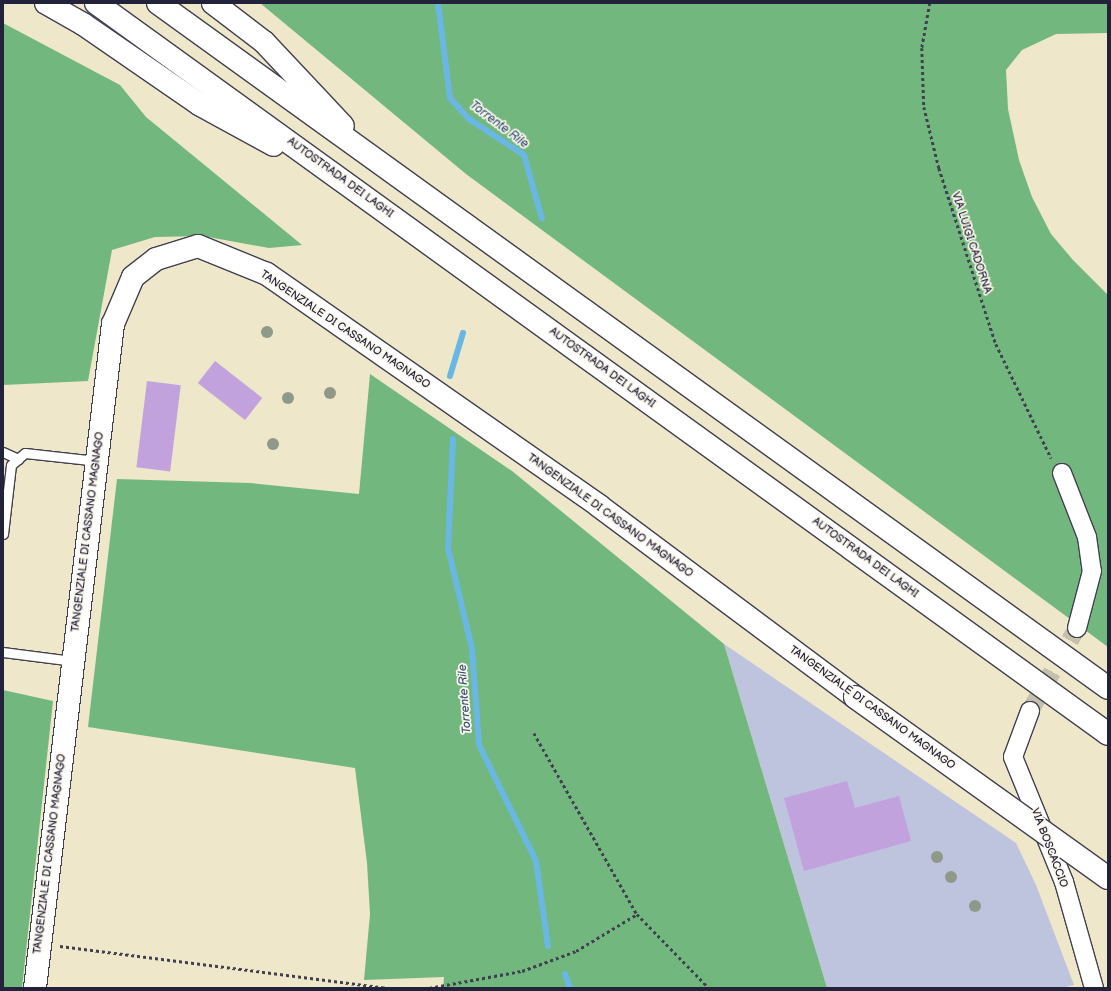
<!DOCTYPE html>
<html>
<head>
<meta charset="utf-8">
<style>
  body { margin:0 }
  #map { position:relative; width:1111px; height:991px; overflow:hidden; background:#eee7ca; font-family:"Balsamiq Sans",sans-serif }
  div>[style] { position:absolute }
  .industrial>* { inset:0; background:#bec3de }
  .forest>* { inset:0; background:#72b87e }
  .stream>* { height:6px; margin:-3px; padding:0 3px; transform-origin:3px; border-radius:3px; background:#6ab7e4 }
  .building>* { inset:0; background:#c2a2dd; transform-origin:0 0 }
  .minor-tunnel>* { height:18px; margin-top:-9px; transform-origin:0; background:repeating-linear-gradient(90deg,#c5c0ad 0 18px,transparent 0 27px) }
  .path>* { height:2.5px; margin-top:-1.25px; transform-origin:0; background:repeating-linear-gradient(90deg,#414050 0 3px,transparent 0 6px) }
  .roads { filter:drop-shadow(1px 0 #414050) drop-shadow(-1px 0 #414050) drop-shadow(0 1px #414050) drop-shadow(0 -1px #414050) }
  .service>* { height:9px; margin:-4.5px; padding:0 4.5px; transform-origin:4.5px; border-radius:4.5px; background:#fff }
  .minor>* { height:18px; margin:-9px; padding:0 9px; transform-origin:9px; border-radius:9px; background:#fff }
  .tertiary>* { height:22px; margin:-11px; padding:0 11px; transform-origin:11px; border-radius:11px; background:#fff }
  .motorway>* { height:22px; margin:-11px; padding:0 11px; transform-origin:11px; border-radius:11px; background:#fff }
  .bridges { filter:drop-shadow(1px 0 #414050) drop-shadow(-1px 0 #414050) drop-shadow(0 1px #414050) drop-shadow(0 -1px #414050) }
  .tertiary-bridge>* { height:22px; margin:-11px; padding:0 11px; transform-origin:11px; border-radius:11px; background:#fff }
  .trees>* { width:12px; height:12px; margin:-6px; border-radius:50%; background:#8f998a }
  span { translate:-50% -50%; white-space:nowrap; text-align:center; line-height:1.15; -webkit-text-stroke:3.5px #fbf7ec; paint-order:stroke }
  .street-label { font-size:11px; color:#22223b }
  .water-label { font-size:12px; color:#3b5676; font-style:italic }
  .frame { position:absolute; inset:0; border:4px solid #22223b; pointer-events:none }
</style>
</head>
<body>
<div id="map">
  <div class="industrial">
    <div style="clip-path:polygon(724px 644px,1016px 843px,1036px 885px,1074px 985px,1061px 988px,827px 988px)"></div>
  </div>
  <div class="forest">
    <div style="clip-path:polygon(260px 3px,1108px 3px,1108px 33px,1056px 34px,1022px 50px,1006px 70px,1008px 109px,1019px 160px,1032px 197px,1051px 234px,1073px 260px,1108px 295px,1108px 647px,466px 174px)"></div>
    <div style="clip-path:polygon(3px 23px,120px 85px,146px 117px,302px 245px,269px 248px,203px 236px,155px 237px,112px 250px,88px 381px,3px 385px)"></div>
    <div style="clip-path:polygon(370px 374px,512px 471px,724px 644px,827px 988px,443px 988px,444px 977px,364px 980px,370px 914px,367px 863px,355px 768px,88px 727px,117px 479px,250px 483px,359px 494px)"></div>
    <div style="clip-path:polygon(3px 690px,53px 701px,22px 988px,3px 988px)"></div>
  </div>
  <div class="stream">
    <div style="left:438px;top:3px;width:96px;rotate:82.8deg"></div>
    <div style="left:450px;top:98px;width:28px;rotate:48deg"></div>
    <div style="left:469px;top:119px;width:66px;rotate:33.2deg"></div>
    <div style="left:524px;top:155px;width:66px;rotate:74.3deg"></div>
    <div style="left:450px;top:376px;width:45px;rotate:-73.2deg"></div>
    <div style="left:453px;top:439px;width:109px;rotate:92.6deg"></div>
    <div style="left:448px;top:548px;width:104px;rotate:76.6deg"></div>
    <div style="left:472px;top:649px;width:96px;rotate:85.8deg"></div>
    <div style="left:479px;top:745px;width:129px;rotate:63.8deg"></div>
    <div style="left:536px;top:861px;width:86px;rotate:82deg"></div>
    <div style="left:565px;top:974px;width:15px;rotate:70deg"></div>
  </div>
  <div class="building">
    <div style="left:215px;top:361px;width:60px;height:28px;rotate:38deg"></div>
    <div style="left:147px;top:381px;width:34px;height:87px;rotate:7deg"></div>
    <div style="clip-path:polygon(847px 781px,855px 808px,899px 796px,911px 841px,804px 871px,784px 798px)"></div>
  </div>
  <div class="minor-tunnel">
    <div style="left:1030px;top:711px;width:95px;rotate:-60.5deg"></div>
  </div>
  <div class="path">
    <div style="left:930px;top:3px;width:46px;rotate:100.1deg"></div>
    <div style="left:922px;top:48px;width:59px;rotate:88.1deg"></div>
    <div style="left:924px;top:107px;width:63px;rotate:76.2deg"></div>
    <div style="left:939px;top:168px;width:185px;rotate:72.1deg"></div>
    <div style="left:996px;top:344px;width:127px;rotate:64.2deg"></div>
    <div style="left:534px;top:733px;width:208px;rotate:60.4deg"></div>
    <div style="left:60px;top:946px;width:330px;rotate:7.3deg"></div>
    <div style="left:429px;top:988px;width:95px;rotate:-10.4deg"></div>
    <div style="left:522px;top:971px;width:58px;rotate:-20.3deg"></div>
    <div style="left:576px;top:951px;width:71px;rotate:-31.2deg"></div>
    <div style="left:637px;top:914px;width:103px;rotate:45.8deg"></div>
  </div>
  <div class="roads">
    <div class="service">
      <div style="left:3px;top:452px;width:17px;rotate:25deg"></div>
      <div style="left:3px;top:534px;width:69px;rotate:-83.4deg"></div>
      <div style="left:11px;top:465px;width:18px;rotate:-41deg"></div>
      <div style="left:25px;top:453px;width:72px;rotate:6.3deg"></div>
      <div style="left:3px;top:652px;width:71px;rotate:7.3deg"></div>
    </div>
    <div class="minor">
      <div style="left:1062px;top:473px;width:69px;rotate:68.7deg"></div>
      <div style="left:1087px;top:537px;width:34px;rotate:82deg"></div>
      <div style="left:1092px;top:571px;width:59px;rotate:104.7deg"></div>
      <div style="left:1030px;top:711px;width:49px;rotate:110.3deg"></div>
      <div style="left:1013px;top:757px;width:135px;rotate:67.8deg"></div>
      <div style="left:1064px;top:882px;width:110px;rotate:74.2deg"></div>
    </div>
    <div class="tertiary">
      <div style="left:35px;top:988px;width:669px;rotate:-83.3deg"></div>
      <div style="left:113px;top:324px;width:51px;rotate:-66.9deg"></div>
      <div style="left:133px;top:277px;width:29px;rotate:-38deg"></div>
      <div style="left:156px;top:259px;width:44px;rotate:-17.2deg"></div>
      <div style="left:198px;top:246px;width:74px;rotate:22.1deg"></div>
      <div style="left:267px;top:274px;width:405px;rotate:34.9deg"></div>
      <div style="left:599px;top:506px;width:319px;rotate:36.7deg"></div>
    </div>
    <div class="motorway">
      <div style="left:46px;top:3px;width:43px;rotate:29.6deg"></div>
      <div style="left:83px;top:24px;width:141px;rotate:34.6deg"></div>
      <div style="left:199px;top:104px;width:85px;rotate:28.7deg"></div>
      <div style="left:96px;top:3px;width:1248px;rotate:35.84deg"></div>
      <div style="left:158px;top:3px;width:1171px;rotate:35.79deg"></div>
      <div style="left:213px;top:3px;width:64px;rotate:37.4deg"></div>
      <div style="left:264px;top:42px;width:115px;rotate:46.8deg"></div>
    </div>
  </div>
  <div class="bridges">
    <div class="tertiary-bridge">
      <div style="left:855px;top:697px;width:311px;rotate:35.6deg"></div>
    </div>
  </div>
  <div class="trees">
    <div style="left:267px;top:332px"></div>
    <div style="left:330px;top:393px"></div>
    <div style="left:288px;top:398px"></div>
    <div style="left:273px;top:444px"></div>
    <div style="left:937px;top:857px"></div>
    <div style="left:951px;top:877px"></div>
    <div style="left:975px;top:906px"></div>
  </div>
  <div class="street-label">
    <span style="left:340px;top:178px;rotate:36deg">AUTOSTRADA DEI LAGHI</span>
    <span style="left:971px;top:243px;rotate:72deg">VIA LUIGI CADORNA</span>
    <span style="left:345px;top:330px;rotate:34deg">TANGENZIALE DI CASSANO MAGNAGO</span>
    <span style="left:602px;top:368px;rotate:36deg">AUTOSTRADA DEI LAGHI</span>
    <span style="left:610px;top:516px;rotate:36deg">TANGENZIALE DI CASSANO MAGNAGO</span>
    <span style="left:88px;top:532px;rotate:-83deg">TANGENZIALE DI CASSANO MAGNAGO</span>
    <span style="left:865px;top:558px;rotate:36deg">AUTOSTRADA DEI LAGHI</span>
    <span style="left:872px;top:708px;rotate:36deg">TANGENZIALE DI CASSANO MAGNAGO</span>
    <span style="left:1049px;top:848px;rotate:69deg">VIA BOSCACCIO</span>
    <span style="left:50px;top:854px;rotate:-83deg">TANGENZIALE DI CASSANO MAGNAGO</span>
  </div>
  <div class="water-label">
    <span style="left:499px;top:125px;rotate:37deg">Torrente Rile</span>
    <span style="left:465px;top:699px;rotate:-94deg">Torrente Rile</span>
  </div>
  <div class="frame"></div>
</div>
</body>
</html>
